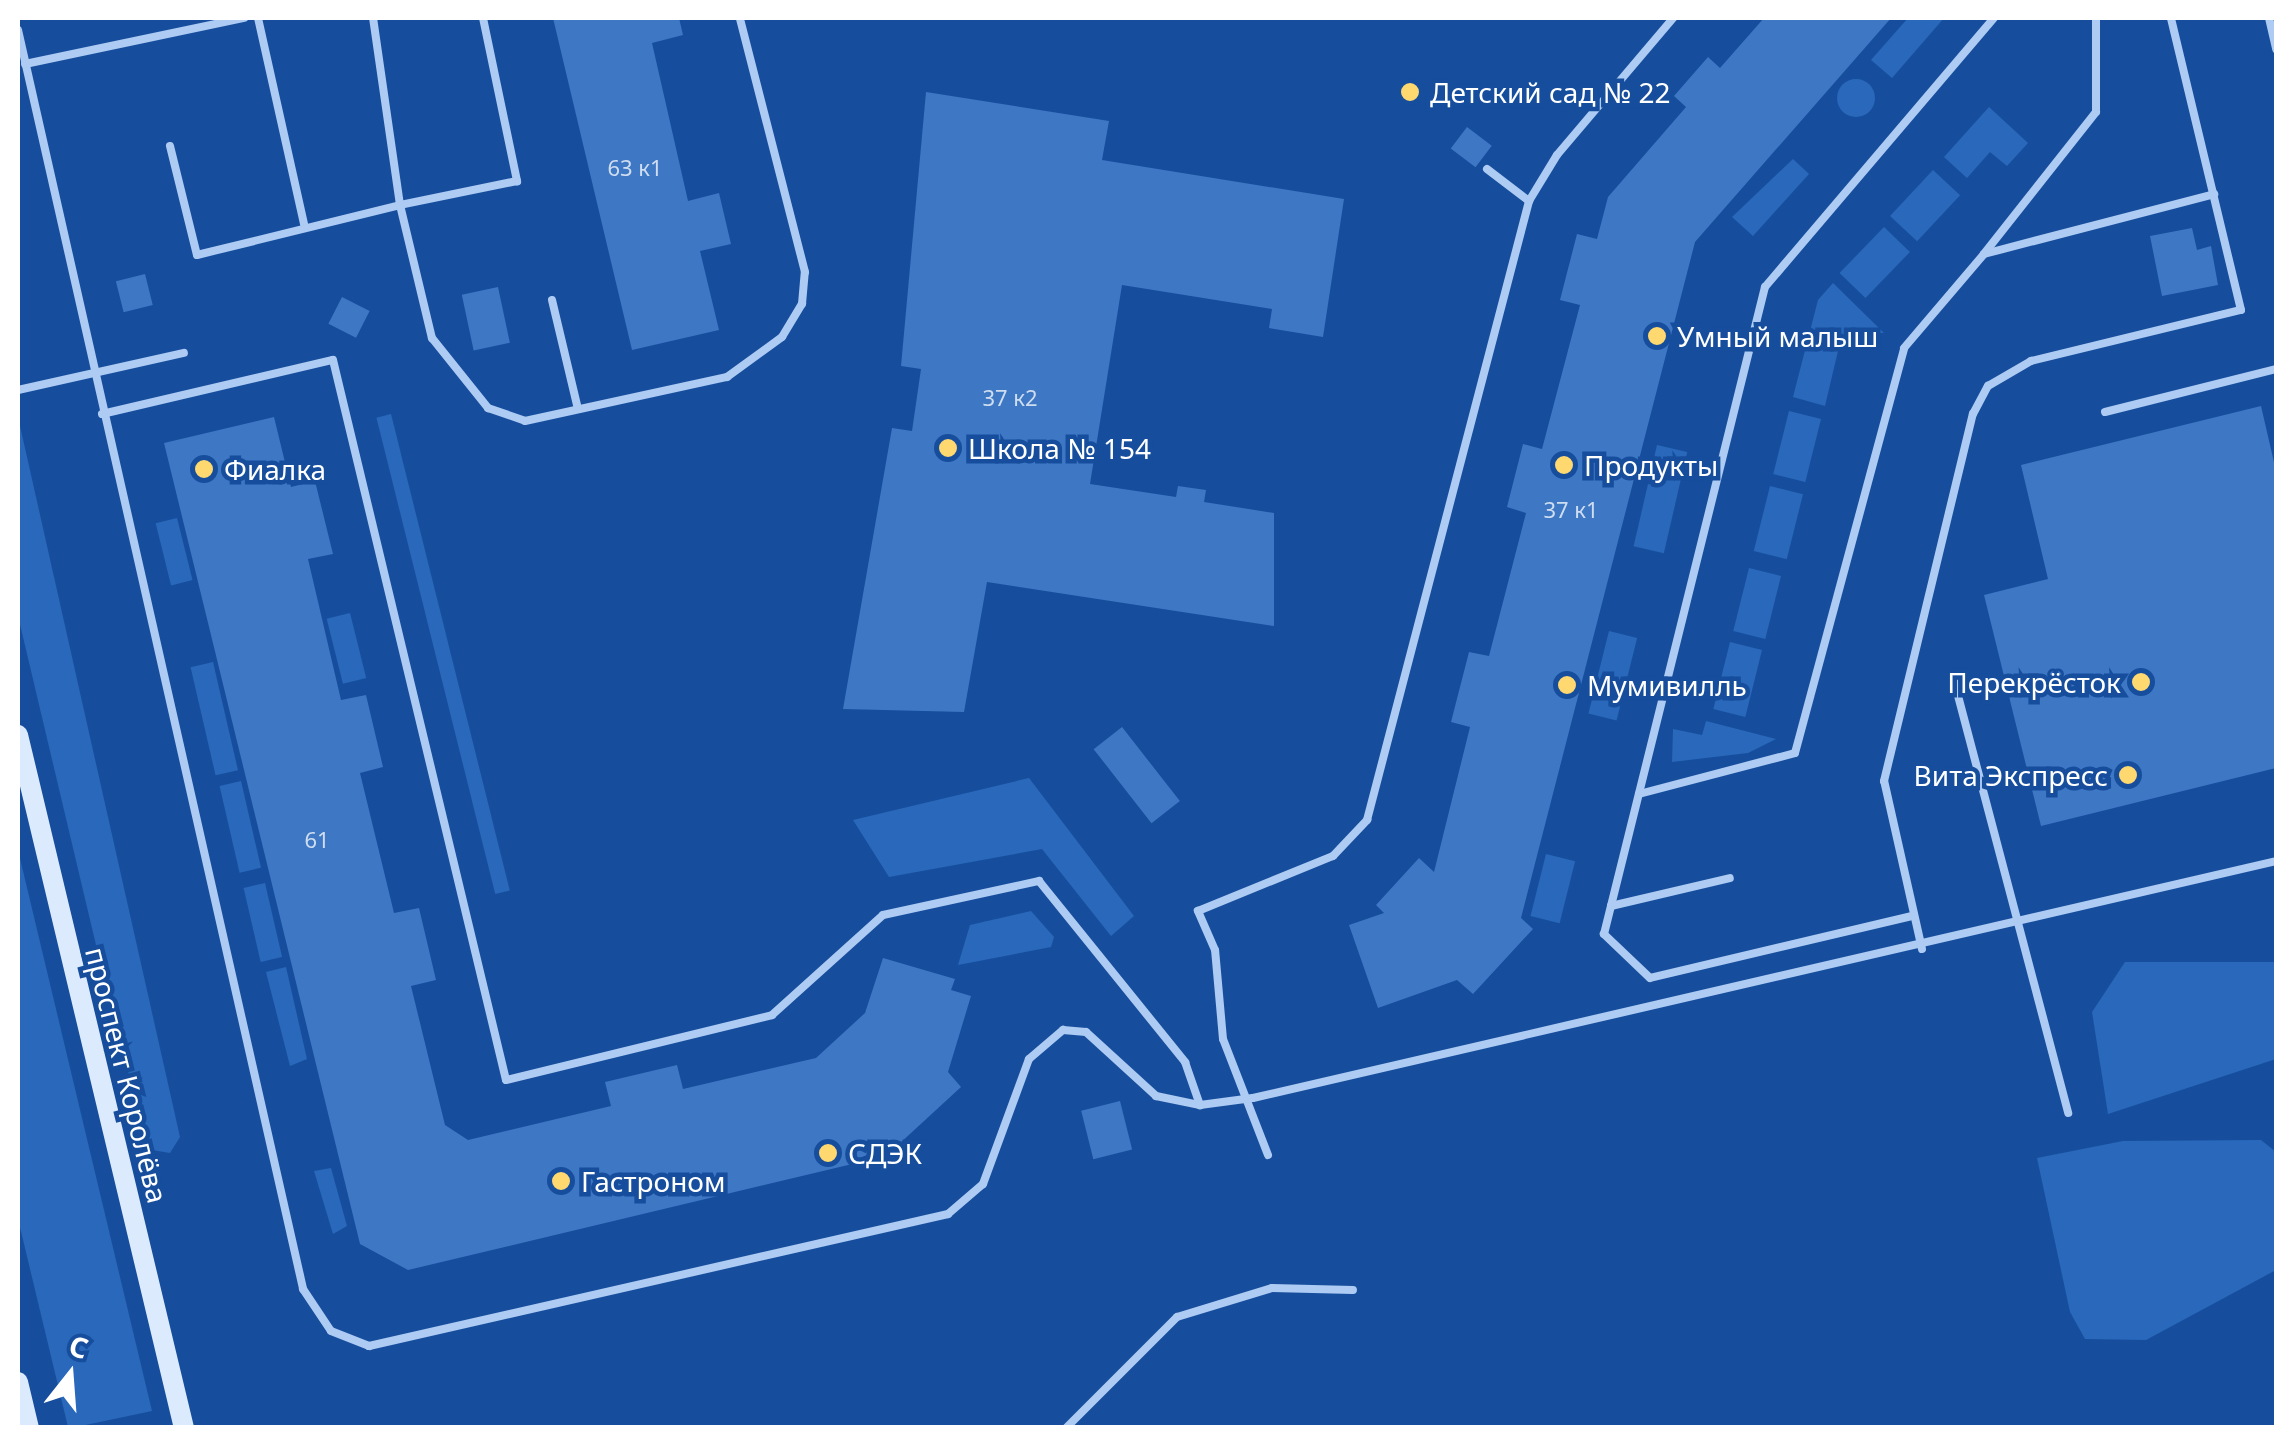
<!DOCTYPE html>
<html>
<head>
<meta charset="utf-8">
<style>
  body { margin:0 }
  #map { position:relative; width:2294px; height:1445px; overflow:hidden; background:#164e9d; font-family:"Noto Sans",sans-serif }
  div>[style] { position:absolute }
  .green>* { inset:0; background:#2968bb; transform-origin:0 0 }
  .round { border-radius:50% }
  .building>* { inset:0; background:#3e77c4; transform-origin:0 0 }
  .lane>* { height:8px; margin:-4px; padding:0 4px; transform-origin:4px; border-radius:4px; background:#adcbf3 }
  .secondary>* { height:20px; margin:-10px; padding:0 10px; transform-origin:10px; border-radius:10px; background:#dceafd }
  .dots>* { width:28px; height:28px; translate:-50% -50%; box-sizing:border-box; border:5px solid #164e9d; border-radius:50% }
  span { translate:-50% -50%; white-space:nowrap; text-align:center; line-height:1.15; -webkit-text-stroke:9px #164e9d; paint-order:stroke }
  .number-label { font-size:22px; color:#cfddf0 }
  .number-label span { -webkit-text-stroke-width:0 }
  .poi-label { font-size:28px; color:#fff }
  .left { translate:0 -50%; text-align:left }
  .right { translate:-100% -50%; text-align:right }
  .street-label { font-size:28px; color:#fff }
  .frame { position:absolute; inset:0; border:20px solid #fff; pointer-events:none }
  .north { position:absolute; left:20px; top:1325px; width:100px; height:100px; -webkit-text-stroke:8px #164e9d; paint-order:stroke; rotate:17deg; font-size:28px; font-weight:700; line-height:40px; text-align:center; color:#fff }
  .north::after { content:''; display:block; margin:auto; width:35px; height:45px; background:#fff; clip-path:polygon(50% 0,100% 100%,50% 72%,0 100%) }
</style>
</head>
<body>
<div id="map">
  <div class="green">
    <div style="clip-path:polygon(1908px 18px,1944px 18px,1892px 78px,1871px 60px)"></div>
    <div class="round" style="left:1837px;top:79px;width:38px;height:38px"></div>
    <div style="clip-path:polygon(1989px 107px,2028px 143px,2007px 166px,1990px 152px,1967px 178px,1944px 157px)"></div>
    <div style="clip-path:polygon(1793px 159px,1809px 174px,1753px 236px,1732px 217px)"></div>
    <div style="left:1933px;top:170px;width:37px;height:63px;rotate:43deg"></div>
    <div style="left:1884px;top:227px;width:36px;height:64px;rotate:44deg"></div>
    <div style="clip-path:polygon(1833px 283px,1884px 333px,1842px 334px,1825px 406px,1793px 397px,1818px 300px)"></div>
    <div style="left:1789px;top:411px;width:33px;height:65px;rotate:14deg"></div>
    <div style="left:391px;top:414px;width:491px;height:15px;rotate:76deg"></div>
    <div style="clip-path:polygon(18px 417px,180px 1137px,170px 1153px,152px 1150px,119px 1042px,18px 616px)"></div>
    <div style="left:1657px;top:445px;width:31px;height:104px;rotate:13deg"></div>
    <div style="left:1770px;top:486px;width:34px;height:67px;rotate:14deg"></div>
    <div style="left:177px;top:518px;width:64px;height:22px;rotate:76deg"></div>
    <div style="left:1749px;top:568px;width:33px;height:65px;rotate:14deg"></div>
    <div style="left:350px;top:613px;width:67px;height:24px;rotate:76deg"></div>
    <div style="left:1609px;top:631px;width:29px;height:85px;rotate:14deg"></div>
    <div style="left:1730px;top:642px;width:33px;height:69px;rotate:14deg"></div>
    <div style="left:213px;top:662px;width:111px;height:23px;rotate:77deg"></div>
    <div style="clip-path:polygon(1706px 721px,1776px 739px,1748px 753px,1672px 762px,1673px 729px,1702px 735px)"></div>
    <div style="clip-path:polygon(1029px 778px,1134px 916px,1111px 936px,1042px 849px,889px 877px,853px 820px)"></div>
    <div style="left:241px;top:781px;width:89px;height:22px;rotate:77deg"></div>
    <div style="clip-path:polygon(18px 850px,152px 1411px,76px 1427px,68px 1427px,18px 1219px)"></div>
    <div style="left:1546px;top:854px;width:30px;height:64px;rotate:14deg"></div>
    <div style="left:265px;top:883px;width:76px;height:22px;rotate:77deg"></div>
    <div style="clip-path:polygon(1031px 911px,1054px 937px,1051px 947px,958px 965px,970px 925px)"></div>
    <div style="clip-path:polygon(2125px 962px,2276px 962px,2276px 1059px,2108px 1114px,2092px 1012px)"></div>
    <div style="clip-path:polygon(286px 967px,307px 1059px,290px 1066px,266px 972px)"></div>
    <div style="clip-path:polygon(2261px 1140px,2276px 1152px,2276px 1270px,2146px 1340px,2085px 1339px,2070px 1312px,2037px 1158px,2123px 1141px)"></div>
    <div style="clip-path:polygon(331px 1168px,347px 1226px,333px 1234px,314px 1171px)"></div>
  </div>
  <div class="building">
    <div style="clip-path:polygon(553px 18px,679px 18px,683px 35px,652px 43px,688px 201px,719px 193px,731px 244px,700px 251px,719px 330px,632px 350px)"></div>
    <div style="clip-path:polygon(1764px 18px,1891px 18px,1695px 242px,1521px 918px,1533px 929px,1473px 994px,1457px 980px,1378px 1008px,1349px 925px,1384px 913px,1376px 905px,1419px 858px,1434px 872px,1470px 727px,1451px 722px,1469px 652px,1489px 656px,1526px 513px,1507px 507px,1523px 444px,1542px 449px,1580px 305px,1560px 300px,1577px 234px,1597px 239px,1608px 197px,1686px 107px,1674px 96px,1708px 57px,1720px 68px)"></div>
    <div style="clip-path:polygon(926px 92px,1109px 121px,1102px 160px,1344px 199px,1323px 337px,1269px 328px,1272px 309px,1122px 285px,1090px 484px,1176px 497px,1178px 486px,1206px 490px,1204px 502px,1274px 513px,1274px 626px,987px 582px,964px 712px,843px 709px,892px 428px,912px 431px,921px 369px,901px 366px)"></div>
    <div style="left:1467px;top:127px;width:31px;height:27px;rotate:37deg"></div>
    <div style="clip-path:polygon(2192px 228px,2197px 250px,2211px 246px,2218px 285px,2162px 296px,2150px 236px)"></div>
    <div style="left:145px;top:274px;width:32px;height:30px;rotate:76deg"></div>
    <div style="left:498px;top:287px;width:57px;height:37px;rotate:78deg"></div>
    <div style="left:342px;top:297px;width:31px;height:30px;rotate:27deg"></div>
    <div style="clip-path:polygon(2261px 406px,2276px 471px,2276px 768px,2041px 826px,1984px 595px,2048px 579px,2021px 465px)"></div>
    <div style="clip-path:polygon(274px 417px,291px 487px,315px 481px,333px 554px,308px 559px,341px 700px,366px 695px,383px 767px,360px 773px,394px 913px,419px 908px,436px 980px,411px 986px,445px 1125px,468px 1140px,611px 1106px,605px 1082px,677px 1065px,683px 1089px,816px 1058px,865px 1013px,883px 958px,955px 979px,951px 990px,971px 996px,948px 1072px,961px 1087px,886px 1156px,408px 1270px,360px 1244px,164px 443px)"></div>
    <div style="left:1122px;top:727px;width:94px;height:36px;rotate:52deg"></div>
    <div style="left:1120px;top:1101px;width:50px;height:40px;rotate:76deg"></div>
  </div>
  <div class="lane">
    <div style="left:258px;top:18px;width:215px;rotate:77.4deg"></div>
    <div style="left:483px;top:18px;width:167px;rotate:78.2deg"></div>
    <div style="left:517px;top:181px;width:119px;rotate:168.4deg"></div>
    <div style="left:400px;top:205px;width:137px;rotate:76.5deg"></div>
    <div style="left:432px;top:338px;width:90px;rotate:51.3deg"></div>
    <div style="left:488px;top:408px;width:39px;rotate:19deg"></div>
    <div style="left:525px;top:421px;width:207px;rotate:-12.3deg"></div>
    <div style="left:727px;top:377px;width:68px;rotate:-36deg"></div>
    <div style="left:782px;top:337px;width:39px;rotate:-59deg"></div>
    <div style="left:802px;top:304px;width:32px;rotate:-85deg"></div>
    <div style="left:805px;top:272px;width:262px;rotate:-104.4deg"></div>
    <div style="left:2096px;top:18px;width:94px;rotate:90deg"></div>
    <div style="left:2096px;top:112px;width:181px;rotate:128.3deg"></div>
    <div style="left:1984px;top:254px;width:238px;rotate:-14.6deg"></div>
    <div style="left:2269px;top:18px;width:32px;rotate:77deg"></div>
    <div style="left:18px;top:30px;width:1291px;rotate:77.24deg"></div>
    <div style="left:303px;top:1289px;width:50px;rotate:56.3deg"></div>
    <div style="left:331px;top:1331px;width:41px;rotate:21.5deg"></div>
    <div style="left:369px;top:1346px;width:594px;rotate:-12.84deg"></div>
    <div style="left:948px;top:1214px;width:46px;rotate:-40.6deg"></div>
    <div style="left:983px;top:1184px;width:133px;rotate:-69.8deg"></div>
    <div style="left:1029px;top:1059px;width:45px;rotate:-40.5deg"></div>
    <div style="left:1063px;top:1030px;width:23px;rotate:5deg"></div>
    <div style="left:1086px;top:1032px;width:95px;rotate:42.4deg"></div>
    <div style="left:1156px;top:1096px;width:45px;rotate:11.6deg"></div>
    <div style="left:1200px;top:1105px;width:53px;rotate:-7.5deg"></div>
    <div style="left:1253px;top:1098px;width:1050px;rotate:-13.04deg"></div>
    <div style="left:25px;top:64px;width:224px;rotate:-11.9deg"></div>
    <div style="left:170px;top:146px;width:112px;rotate:76.1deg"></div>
    <div style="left:197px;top:255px;width:209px;rotate:-13.8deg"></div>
    <div style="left:400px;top:205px;width:189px;rotate:-98.2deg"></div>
    <div style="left:1487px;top:169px;width:53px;rotate:37.3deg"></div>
    <div style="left:552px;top:300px;width:112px;rotate:76.6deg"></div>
    <div style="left:18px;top:390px;width:170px;rotate:-12.6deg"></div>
    <div style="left:2105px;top:412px;width:176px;rotate:-14.1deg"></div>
    <div style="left:102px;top:414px;width:237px;rotate:-13.2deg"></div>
    <div style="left:333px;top:360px;width:740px;rotate:76.49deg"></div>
    <div style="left:506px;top:1080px;width:274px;rotate:-13.7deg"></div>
    <div style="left:772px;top:1015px;width:149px;rotate:-42deg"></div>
    <div style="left:883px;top:915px;width:160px;rotate:-12.3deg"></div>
    <div style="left:1039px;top:881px;width:233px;rotate:51.1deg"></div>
    <div style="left:1185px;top:1062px;width:46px;rotate:70.8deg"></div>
    <div style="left:1952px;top:673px;width:455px;rotate:75.2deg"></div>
    <div style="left:1639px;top:794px;width:161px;rotate:-14.7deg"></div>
    <div style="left:1795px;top:753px;width:419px;rotate:-74.9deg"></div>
    <div style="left:1904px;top:348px;width:123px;rotate:-49.6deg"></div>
    <div style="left:1611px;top:906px;width:122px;rotate:-13.2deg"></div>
    <div style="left:1912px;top:916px;width:269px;rotate:166.7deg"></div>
    <div style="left:1650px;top:978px;width:64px;rotate:-136.3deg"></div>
    <div style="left:1604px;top:934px;width:667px;rotate:-76.03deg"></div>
    <div style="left:1765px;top:287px;width:353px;rotate:-49.6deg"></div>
    <div style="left:1922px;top:949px;width:172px;rotate:-102.7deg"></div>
    <div style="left:1884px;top:781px;width:378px;rotate:-76.4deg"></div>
    <div style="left:1973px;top:414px;width:32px;rotate:-62deg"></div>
    <div style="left:1988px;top:386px;width:50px;rotate:-30.2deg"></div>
    <div style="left:2031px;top:361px;width:216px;rotate:-13.7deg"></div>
    <div style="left:2241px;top:310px;width:300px;rotate:-103.5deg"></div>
    <div style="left:1268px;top:1155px;width:124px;rotate:-111.2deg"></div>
    <div style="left:1223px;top:1039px;width:89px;rotate:-95.1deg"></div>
    <div style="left:1215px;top:950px;width:43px;rotate:-113.6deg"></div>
    <div style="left:1198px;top:911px;width:146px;rotate:-22.2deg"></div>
    <div style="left:1333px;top:856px;width:50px;rotate:-46.6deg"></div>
    <div style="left:1367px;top:820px;width:640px;rotate:-75.33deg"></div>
    <div style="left:1529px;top:201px;width:54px;rotate:-58.7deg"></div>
    <div style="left:1557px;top:155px;width:180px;rotate:-49.7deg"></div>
    <div style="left:1066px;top:1428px;width:157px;rotate:-45deg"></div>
    <div style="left:1177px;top:1317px;width:99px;rotate:-17deg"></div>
    <div style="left:1272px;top:1288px;width:81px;rotate:1.4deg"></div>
  </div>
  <div class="secondary">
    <div style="left:18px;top:735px;width:713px;rotate:76.53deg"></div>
    <div style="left:18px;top:1382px;width:47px;rotate:76.6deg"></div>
  </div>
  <div class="dots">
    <div style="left:1410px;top:92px;background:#ffd86f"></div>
    <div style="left:1657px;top:336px;background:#ffd86f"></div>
    <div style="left:948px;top:448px;background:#ffd86f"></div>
    <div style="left:1564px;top:465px;background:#ffd86f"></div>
    <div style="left:204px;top:469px;background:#ffd86f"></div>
    <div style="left:2141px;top:682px;background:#ffd86f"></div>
    <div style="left:1567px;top:685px;background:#ffd86f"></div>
    <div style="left:2128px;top:775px;background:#ffd86f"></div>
    <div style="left:828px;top:1153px;background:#ffd86f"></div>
    <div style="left:561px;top:1181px;background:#ffd86f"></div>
  </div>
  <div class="number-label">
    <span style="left:635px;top:168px">63 к1</span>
    <span style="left:1010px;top:398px">37 к2</span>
    <span style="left:1571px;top:510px">37 к1</span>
    <span style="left:317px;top:840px">61</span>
  </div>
  <div class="poi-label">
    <span class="left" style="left:1430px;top:92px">Детский сад № 22</span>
    <span class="left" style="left:1677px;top:336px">Умный малыш</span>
    <span class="left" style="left:968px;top:448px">Школа № 154</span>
    <span class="left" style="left:1584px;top:465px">Продукты</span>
    <span class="left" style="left:224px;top:469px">Фиалка</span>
    <span class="right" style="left:2121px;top:682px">Перекрёсток</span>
    <span class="left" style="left:1587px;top:685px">Мумивилль</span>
    <span class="right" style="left:2108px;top:775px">Вита Экспресс</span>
    <span class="left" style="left:848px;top:1153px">СДЭК</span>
    <span class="left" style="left:581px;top:1181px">Гастроном</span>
  </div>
  <div class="street-label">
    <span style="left:127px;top:1075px;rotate:76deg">проспект Королёва</span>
  </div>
  <div class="frame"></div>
  <div class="north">С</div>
</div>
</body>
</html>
